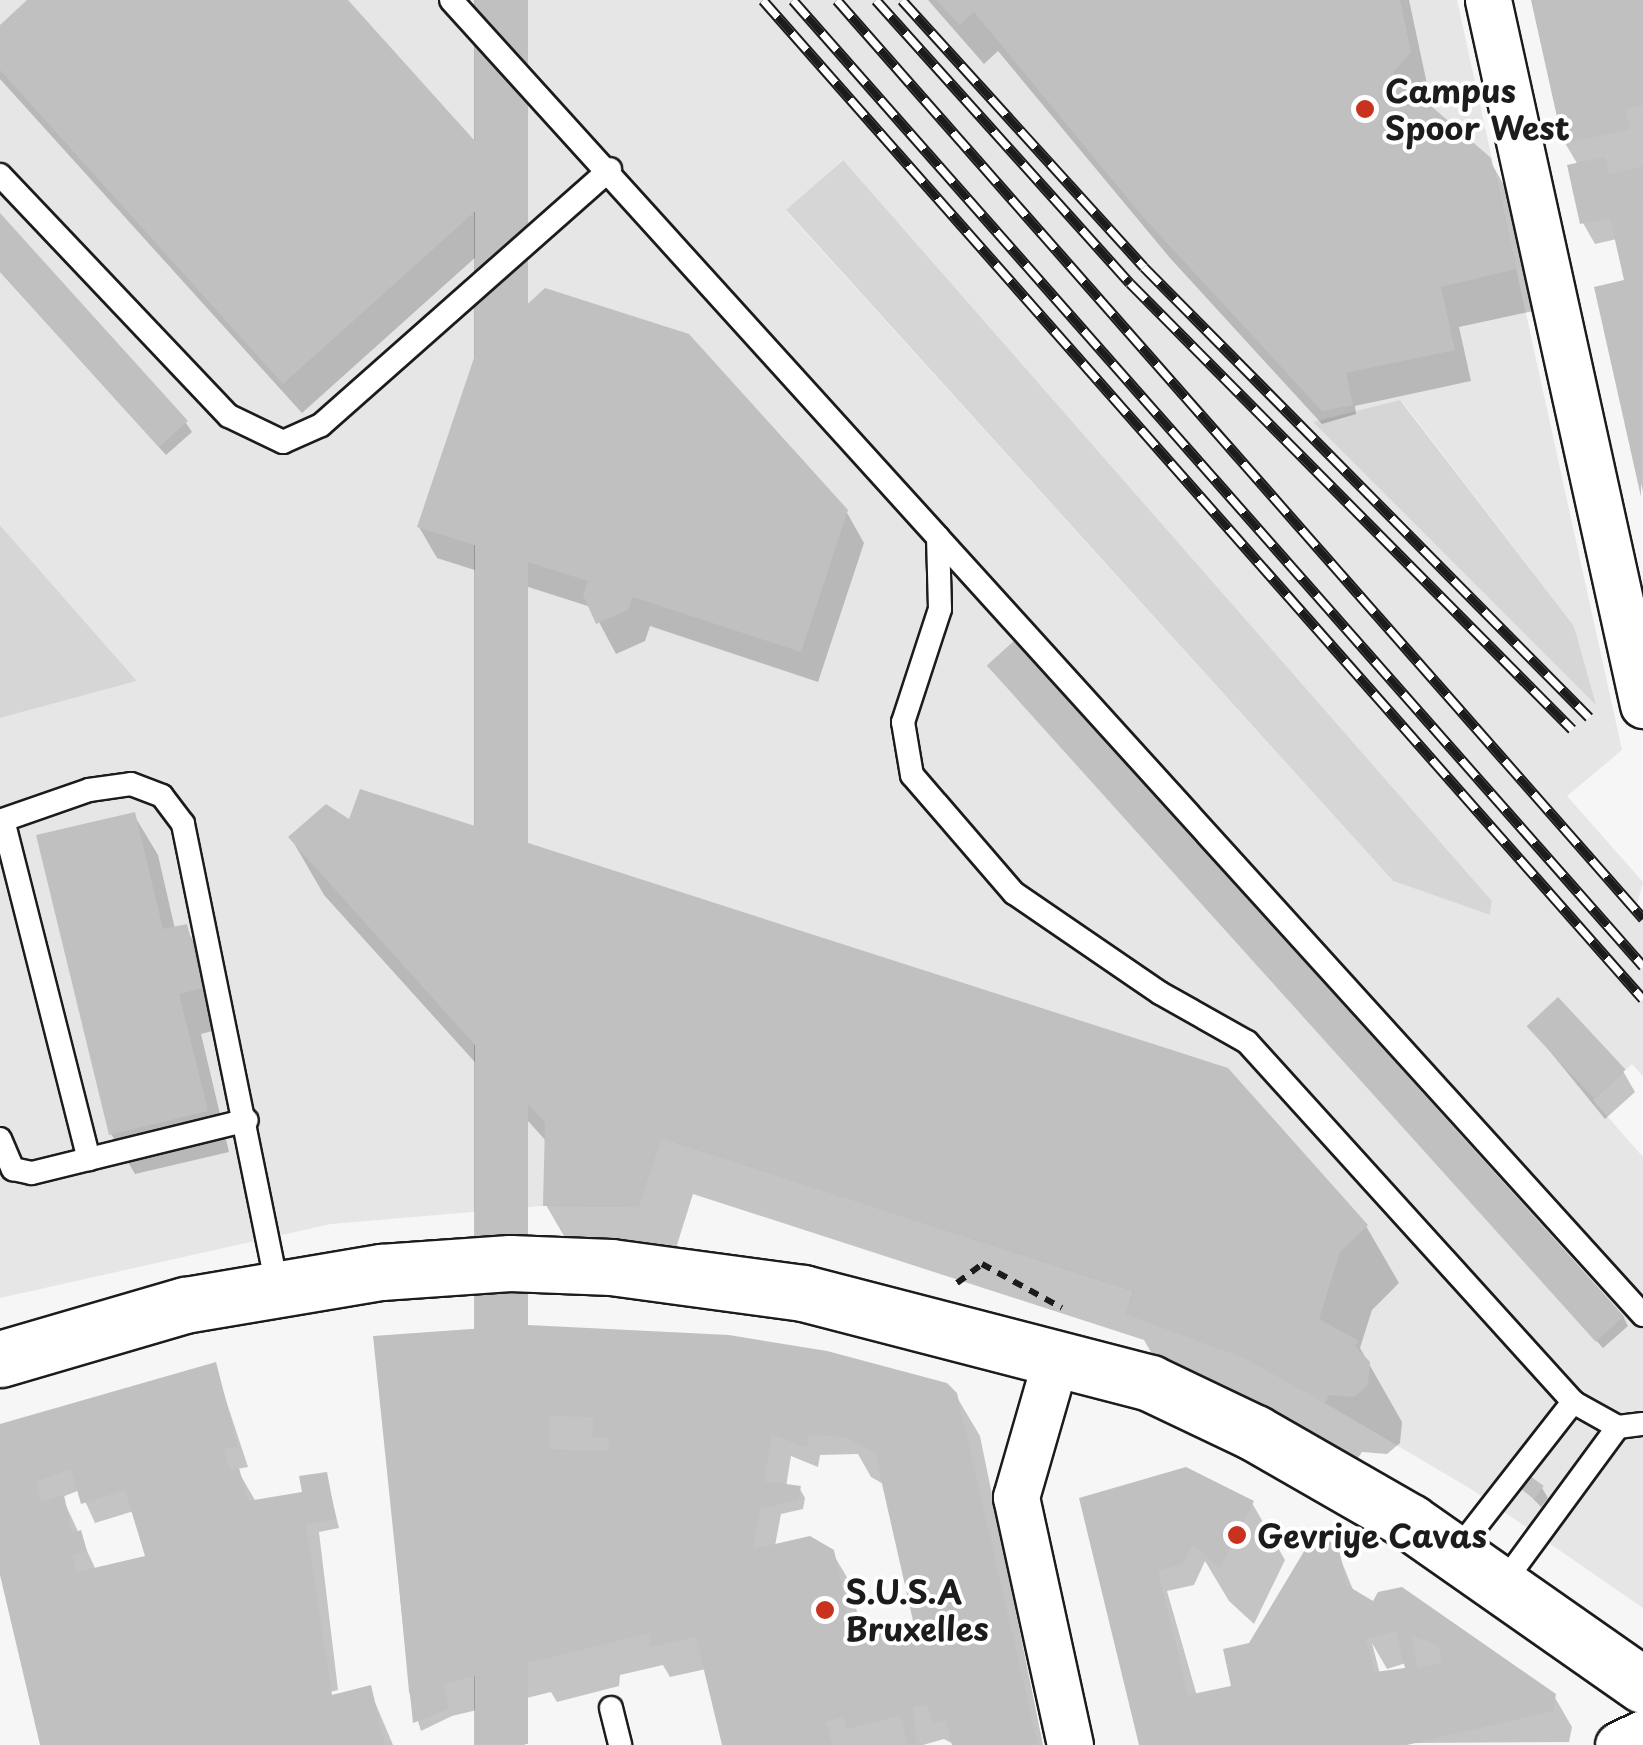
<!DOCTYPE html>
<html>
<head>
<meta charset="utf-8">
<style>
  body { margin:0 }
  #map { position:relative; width:1643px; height:1745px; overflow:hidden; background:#f6f6f6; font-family:"Playpen Sans",sans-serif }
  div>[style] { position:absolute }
  .built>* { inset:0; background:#e6e6e6 }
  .green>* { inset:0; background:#d6d6d6 }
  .shadow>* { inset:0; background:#0003; transform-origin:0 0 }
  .building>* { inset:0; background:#c0c0c0; transform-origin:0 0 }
  .path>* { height:6px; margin-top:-3px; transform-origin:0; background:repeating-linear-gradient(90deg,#1c1c1c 0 10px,transparent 0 18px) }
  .roads { filter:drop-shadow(2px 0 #1c1c1c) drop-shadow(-2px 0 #1c1c1c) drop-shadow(0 2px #1c1c1c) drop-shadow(0 -2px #1c1c1c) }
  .lane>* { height:22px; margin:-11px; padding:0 11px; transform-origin:11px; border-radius:11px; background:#fff }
  .street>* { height:45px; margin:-22.5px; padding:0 22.5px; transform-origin:22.5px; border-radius:22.5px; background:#fff }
  .secondary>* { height:55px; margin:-27.5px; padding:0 27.5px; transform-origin:27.5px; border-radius:27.5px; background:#fff }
  .rail>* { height:11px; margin-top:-5.5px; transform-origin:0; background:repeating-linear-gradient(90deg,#fff 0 22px,#1c1c1c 0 44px); box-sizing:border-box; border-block:2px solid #1c1c1c }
  .dots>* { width:28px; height:28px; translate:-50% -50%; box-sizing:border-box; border:5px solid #fff; border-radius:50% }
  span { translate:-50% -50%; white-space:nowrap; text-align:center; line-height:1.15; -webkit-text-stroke:8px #fff; paint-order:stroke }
  .poi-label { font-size:32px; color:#1c1c1c; font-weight:700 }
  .left { translate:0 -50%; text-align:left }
</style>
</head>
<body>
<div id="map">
  <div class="built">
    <div style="clip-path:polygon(evenodd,0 0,1457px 0,1622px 750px,1567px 796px,1643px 882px,1637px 904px,1643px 911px,1643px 1076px,1632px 1064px,1593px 1100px,1643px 1157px,1643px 1608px,1471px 1489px,1325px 1403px,1245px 1358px,1126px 1314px,1133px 1291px,661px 1138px,638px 1207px,543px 1206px,331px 1224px,0 1298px,0 718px,137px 681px,0 525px,0 0,842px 160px,1492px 901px,1490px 915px,1393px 881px,786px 211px,842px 160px,0 0,1401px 400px,1574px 626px,1595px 703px,1401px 400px)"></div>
  </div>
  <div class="green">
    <div style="clip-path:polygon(843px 160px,1492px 901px,1490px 915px,1393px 881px,786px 210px)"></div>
    <div style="clip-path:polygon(1400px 400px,1574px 626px,1596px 705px,1313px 422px)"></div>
    <div style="clip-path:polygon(0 525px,137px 681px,0 718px)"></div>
  </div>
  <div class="shadow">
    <div style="clip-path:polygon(31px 0,345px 0,508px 181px,526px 212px,302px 413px,0 79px,0 28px)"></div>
    <div style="left:474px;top:0;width:51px;height:1745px"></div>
    <div style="clip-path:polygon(928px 0,1409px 0,1427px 84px,1416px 97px,1489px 159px,1513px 201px,1538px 310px,1459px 327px,1471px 381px,1355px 406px,1356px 414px,1322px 424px,1170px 258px,998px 51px,984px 64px)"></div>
    <div style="clip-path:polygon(1534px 0,1643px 0,1643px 492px,1597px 289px,1627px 282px,1617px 239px,1595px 244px,1583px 223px,1574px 181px,1578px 165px,1565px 143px)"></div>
    <div style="clip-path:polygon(0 217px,186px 423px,192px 432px,166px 455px,0 272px)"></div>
    <div style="clip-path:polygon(846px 511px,864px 543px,818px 682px,650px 626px,645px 641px,616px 654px,591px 607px,437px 558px,419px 527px)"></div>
    <div style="clip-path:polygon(990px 667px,1623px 1316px,1628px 1326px,1603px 1348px)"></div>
    <div style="clip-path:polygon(134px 815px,158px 855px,175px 929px,185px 927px,209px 968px,224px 1028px,201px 1034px,229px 1152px,135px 1174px,111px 1134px)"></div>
    <div style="clip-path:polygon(350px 823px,1366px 1226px,1399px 1283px,1372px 1310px,1360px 1348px,1402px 1422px,1400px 1443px,1387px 1454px,1362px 1452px,1358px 1458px,1281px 1415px,1162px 1371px,1144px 1340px,693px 1194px,671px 1264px,579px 1262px,546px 1205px,547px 1142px,324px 895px,291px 838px)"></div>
    <div style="clip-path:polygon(1530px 1027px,1623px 1071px,1635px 1092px,1605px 1119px)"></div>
    <div style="clip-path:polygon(evenodd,376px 1338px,955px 1394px,980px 1436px,1043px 1745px,955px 1745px,944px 1739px,923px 1745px,725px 1745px,706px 1669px,670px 1677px,663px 1665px,620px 1675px,619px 1686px,557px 1702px,551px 1692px,452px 1716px,421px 1731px,409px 1692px,376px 1338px,858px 1454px,871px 1477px,885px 1485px,918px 1627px,863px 1640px,851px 1584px,832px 1552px,775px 1546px,781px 1514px,803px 1509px,805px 1498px,800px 1489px,786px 1487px,791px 1456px,818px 1467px,820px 1455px,858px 1454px)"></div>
    <div style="clip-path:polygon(evenodd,214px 1364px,248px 1467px,237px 1469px,256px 1502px,304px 1494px,326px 1475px,339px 1528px,319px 1532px,338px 1690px,273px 1706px,369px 1688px,393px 1745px,42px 1745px,0 1561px,0 1427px,214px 1364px,80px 1490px,95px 1523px,134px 1511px,148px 1558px,96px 1570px,62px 1497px,80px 1490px)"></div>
    <div style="clip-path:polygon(1542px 1488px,1548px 1498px,1541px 1507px,1524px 1489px)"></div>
    <div style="clip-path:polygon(evenodd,1252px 1503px,1285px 1560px,1254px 1624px,1229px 1601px,1205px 1561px,1194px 1585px,1167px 1591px,1197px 1696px,1234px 1688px,1253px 1646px,1336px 1548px,1354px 1592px,1554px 1696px,1572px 1727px,1569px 1742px,1141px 1745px,1102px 1585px,1252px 1503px,1372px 1643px,1387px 1669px,1406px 1663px,1408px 1670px,1380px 1674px,1372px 1643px)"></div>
  </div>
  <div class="building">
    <div style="clip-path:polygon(27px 0,348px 0,510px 180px,283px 384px,0 70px,0 25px)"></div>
    <div style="left:475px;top:0;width:53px;height:1744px"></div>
    <div style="clip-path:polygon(936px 0,1400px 0,1411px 52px,1393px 73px,1491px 158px,1516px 269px,1441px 287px,1455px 350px,1346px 373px,1353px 405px,1322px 411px,1143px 217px,974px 12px,960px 25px)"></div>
    <div style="clip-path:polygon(1531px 0,1643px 0,1643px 105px,1625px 109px,1630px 129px,1563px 144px)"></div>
    <div style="clip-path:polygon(1605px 157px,1609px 174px,1643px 166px,1641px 497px,1594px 287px,1624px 280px,1610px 218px,1580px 224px,1567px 165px)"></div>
    <div style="clip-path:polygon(0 213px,188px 421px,159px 447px,0 271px)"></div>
    <div style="clip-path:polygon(545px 288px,689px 334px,848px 510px,801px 652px,633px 597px,628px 610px,596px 624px,583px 595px,588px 581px,417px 527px,476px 352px)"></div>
    <div style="left:1015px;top:640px;width:910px;height:38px;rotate:48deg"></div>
    <div style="clip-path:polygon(360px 789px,1228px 1068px,1368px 1225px,1340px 1252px,1319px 1319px,1359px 1341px,1355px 1346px,1370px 1362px,1368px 1385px,1354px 1397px,1329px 1395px,1325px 1403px,1245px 1358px,1126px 1314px,1134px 1291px,661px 1138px,638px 1207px,543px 1206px,545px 1123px,288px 837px,326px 804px,349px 819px)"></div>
    <div style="clip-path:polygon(135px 812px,163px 929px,187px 924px,203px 988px,179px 994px,208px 1111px,109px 1135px,36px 835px)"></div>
    <div style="left:1558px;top:997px;width:99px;height:43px;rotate:47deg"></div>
    <div style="clip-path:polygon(evenodd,528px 1325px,729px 1335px,827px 1351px,947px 1383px,957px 1393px,1038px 1745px,952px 1745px,946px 1720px,932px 1723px,927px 1704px,913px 1708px,917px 1745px,908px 1745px,900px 1716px,846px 1729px,843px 1717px,826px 1722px,832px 1745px,722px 1745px,696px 1637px,650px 1647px,650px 1633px,443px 1684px,449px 1709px,413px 1723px,373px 1336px,528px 1325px,549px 1416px,593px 1417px,592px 1437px,609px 1438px,608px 1451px,550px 1449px,549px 1416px,528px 1325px,772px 1434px,807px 1448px,809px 1435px,845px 1437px,875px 1453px,914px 1625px,853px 1639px,834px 1550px,810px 1536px,753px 1549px,760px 1509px,798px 1500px,801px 1486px,764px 1481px,772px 1434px)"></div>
    <div style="clip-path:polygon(evenodd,216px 1362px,238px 1447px,224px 1449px,230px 1470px,239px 1468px,248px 1501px,302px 1492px,299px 1476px,327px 1472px,336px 1519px,306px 1524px,332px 1695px,371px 1685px,385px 1745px,40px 1745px,0 1575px,0 1424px,216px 1362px,71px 1469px,81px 1504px,125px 1490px,145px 1556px,77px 1572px,72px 1555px,87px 1551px,81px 1530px,72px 1533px,64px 1495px,41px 1502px,36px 1482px,71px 1469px)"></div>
    <div style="clip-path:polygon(evenodd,1186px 1467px,1254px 1501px,1220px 1569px,1193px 1544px,1183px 1564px,1158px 1571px,1188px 1695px,1231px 1686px,1223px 1649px,1249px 1643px,1315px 1533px,1338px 1546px,1348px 1586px,1373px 1601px,1378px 1592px,1402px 1587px,1556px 1694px,1553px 1711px,1407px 1745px,1139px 1745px,1079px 1498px,1186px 1467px,1396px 1631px,1405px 1668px,1375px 1672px,1366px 1639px,1396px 1631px,1186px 1467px,1411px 1636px,1438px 1645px,1442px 1662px,1418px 1668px,1411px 1636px)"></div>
    <div style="left:1530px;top:1476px;width:17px;height:16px;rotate:36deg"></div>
  </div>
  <div class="path">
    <div style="left:957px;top:1283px;width:31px;rotate:-37deg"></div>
    <div style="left:982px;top:1264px;width:91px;rotate:28.8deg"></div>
  </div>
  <div class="roads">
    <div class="lane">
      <div style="left:451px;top:0;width:1775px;rotate:47.81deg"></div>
      <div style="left:0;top:175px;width:332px;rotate:46.5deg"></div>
      <div style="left:229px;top:416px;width:60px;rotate:25.7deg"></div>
      <div style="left:283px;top:442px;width:42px;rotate:-24.1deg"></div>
      <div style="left:321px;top:425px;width:386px;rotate:-41.5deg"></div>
      <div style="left:938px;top:537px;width:72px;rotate:88.4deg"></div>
      <div style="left:940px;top:609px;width:119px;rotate:108.1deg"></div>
      <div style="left:903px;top:722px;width:54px;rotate:80.4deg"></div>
      <div style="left:912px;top:775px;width:156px;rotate:49.2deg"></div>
      <div style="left:1014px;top:893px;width:177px;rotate:34.4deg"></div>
      <div style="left:1160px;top:993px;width:100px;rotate:29.4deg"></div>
      <div style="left:1247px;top:1042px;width:486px;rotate:47.8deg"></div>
      <div style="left:1573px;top:1402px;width:51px;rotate:29.1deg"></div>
      <div style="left:1618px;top:1427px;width:25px;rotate:-7deg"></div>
      <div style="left:3px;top:820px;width:350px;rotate:75.8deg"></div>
      <div style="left:0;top:821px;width:94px;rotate:-19.2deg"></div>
      <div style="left:89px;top:790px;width:42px;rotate:-8.1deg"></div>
      <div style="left:131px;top:784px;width:33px;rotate:21deg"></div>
      <div style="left:162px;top:796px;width:35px;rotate:53deg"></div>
      <div style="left:183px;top:824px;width:471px;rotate:78.5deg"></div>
      <div style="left:0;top:1139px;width:33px;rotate:67deg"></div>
      <div style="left:13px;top:1169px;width:19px;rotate:12deg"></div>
      <div style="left:32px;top:1173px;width:221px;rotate:-13.8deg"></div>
      <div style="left:1455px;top:1553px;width:192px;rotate:-52deg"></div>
      <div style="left:1501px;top:1586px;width:197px;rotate:-53.7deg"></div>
      <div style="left:611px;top:1708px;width:38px;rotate:76deg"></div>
    </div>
    <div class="street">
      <div style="left:1488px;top:0;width:722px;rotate:77.6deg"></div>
      <div style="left:1057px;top:1355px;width:148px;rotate:106.1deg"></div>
      <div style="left:1016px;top:1497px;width:254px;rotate:77.7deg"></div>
      <div style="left:1618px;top:1745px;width:28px;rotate:-26deg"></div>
    </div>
    <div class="secondary">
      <div style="left:0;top:1359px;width:193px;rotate:-16.3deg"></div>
      <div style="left:185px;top:1305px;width:199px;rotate:-9.6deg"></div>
      <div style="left:381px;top:1272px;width:129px;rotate:-4deg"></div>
      <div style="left:510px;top:1263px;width:101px;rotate:2.3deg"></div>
      <div style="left:611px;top:1267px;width:194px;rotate:7.7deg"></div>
      <div style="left:803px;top:1293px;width:358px;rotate:14.5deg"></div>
      <div style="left:1150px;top:1383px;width:116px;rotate:25.5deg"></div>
      <div style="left:1255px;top:1433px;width:179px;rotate:29.9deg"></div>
      <div style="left:1410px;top:1522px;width:284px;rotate:35deg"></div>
    </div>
  </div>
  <div class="rail">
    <div style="left:763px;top:0;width:1331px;rotate:48.62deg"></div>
    <div style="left:793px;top:0;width:1287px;rotate:48.65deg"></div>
    <div style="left:837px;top:0;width:1222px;rotate:48.72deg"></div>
    <div style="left:876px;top:0;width:380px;rotate:48.1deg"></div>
    <div style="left:1130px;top:283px;width:628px;rotate:45.26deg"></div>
    <div style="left:902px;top:0;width:360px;rotate:47.8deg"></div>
    <div style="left:1144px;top:267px;width:633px;rotate:45.32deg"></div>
  </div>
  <div class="dots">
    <div style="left:1365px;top:109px;background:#c8321e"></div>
    <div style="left:1237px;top:1535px;background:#c8321e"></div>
    <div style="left:825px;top:1610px;background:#c8321e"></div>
  </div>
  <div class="poi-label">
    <span class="left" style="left:1385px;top:109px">Campus<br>Spoor West</span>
    <span class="left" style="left:1257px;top:1535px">Gevriye Cavas</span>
    <span class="left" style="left:845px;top:1610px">S.U.S.A<br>Bruxelles</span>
  </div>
</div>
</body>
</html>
